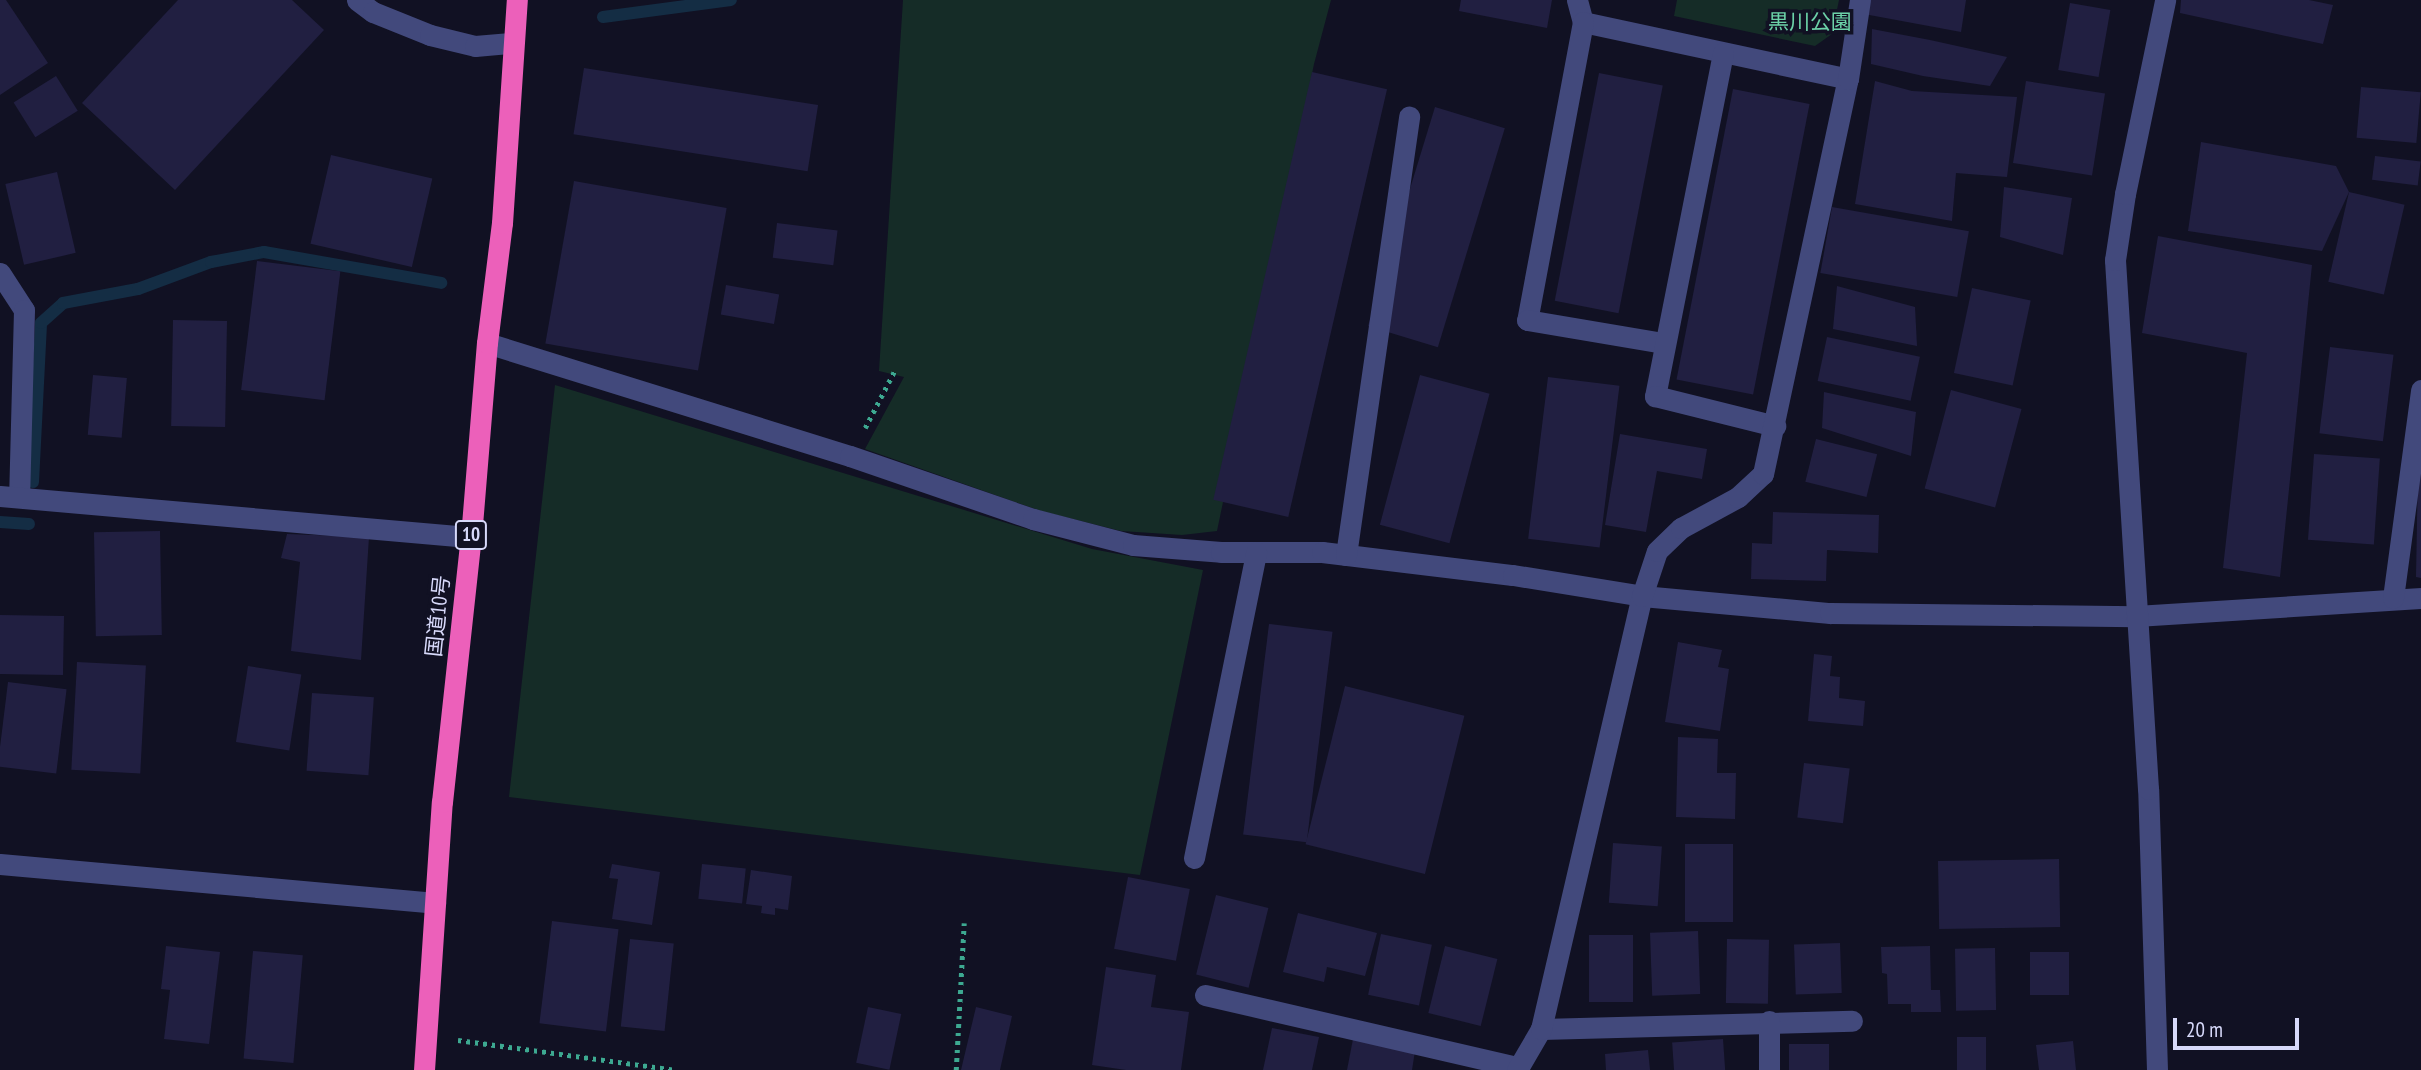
<!DOCTYPE html>
<html>
<head>
<meta charset="utf-8">
<style>
  body { margin:0 }
  #map { position:relative; width:2421px; height:1070px; overflow:hidden; background:#111123; font-family:"PT Sans Narrow","Noto Sans JP",sans-serif }
  div>[style] { position:absolute }
  .green>* { inset:0; background:#152c27 }
  .stream>* { height:12px; margin:-6px; padding:0 6px; transform-origin:6px; border-radius:6px; background:#142d44 }
  .building>* { inset:0; background:#211f41; transform-origin:0 0 }
  .path>* { height:4.5px; margin-top:-2.25px; transform-origin:0; background:repeating-linear-gradient(90deg,#3da991 0 3.5px,transparent 0 8.5px) }
  .minor>* { height:21px; margin:-10.5px; padding:0 10.5px; transform-origin:10.5px; border-radius:10.5px; background:#42497c }
  .highway>* { height:21px; margin:-10.5px; padding:0 10.5px; transform-origin:10.5px; border-radius:10.5px; background:#ec60ba }
  span { translate:-50% -50%; white-space:nowrap; text-align:center; line-height:1.15; -webkit-text-stroke:7px #111123; paint-order:stroke }
  .shield-label span { padding:2px 5px; background:#111123; border:2px solid; border-radius:5px; -webkit-text-stroke-width:0 }
  .shield-label { font-size:19px; color:#d7d9fa; font-weight:700 }
  .park-label { font-size:21px; color:#6cd2a8 }
  .street-label { font-size:21px; color:#d7d9fa }
  .scale { position:absolute; left:2173px; top:1018px; width:126px; height:32px; box-sizing:border-box; border:4px solid #d7d9fa; border-top:0; padding-left:9px; font-size:21px; line-height:24px; white-space:nowrap; color:#d7d9fa; -webkit-text-stroke:5px #111123; paint-order:stroke }
</style>
</head>
<body>
<div id="map">
  <div class="green">
    <div style="clip-path:polygon(903px 0,1331px 0,1314px 64px,1217px 531px,1182px 535px,1121px 531px,1041px 511px,865px 449px,904px 377px,879px 371px)"></div>
    <div style="clip-path:polygon(1677px 0,1839px 0,1832px 34px,1815px 46px,1674px 16px)"></div>
    <div style="clip-path:polygon(555px 385px,1092px 549px,1203px 570px,1140px 875px,509px 797px)"></div>
  </div>
  <div class="stream">
    <div style="left:603px;top:17px;width:129px;rotate:-7.6deg"></div>
    <div style="left:33px;top:482px;width:159px;rotate:-87.1deg"></div>
    <div style="left:41px;top:323px;width:30px;rotate:-42deg"></div>
    <div style="left:63px;top:303px;width:76px;rotate:-10.6deg"></div>
    <div style="left:138px;top:289px;width:78px;rotate:-20.3deg"></div>
    <div style="left:211px;top:262px;width:54px;rotate:-10.7deg"></div>
    <div style="left:264px;top:252px;width:180px;rotate:9.9deg"></div>
    <div style="left:0;top:522px;width:29px;rotate:4deg"></div>
  </div>
  <div class="building">
    <div style="clip-path:polygon(0 0,6px 0,48px 63px,0 95px)"></div>
    <div style="clip-path:polygon(178px 0,292px 0,324px 30px,175px 190px,82px 103px)"></div>
    <div style="clip-path:polygon(1461px 0,1552px 0,1547px 28px,1459px 11px)"></div>
    <div style="clip-path:polygon(1866px 0,1966px 0,1961px 32px,1864px 14px)"></div>
    <div style="clip-path:polygon(2181px 0,2309px 0,2333px 5px,2323px 44px,2180px 13px)"></div>
    <div style="left:2070px;top:3px;width:41px;height:68px;rotate:10deg"></div>
    <div style="clip-path:polygon(1872px 29px,1930px 40px,2007px 57px,1990px 86px,1923px 76px,1871px 64px)"></div>
    <div style="left:584px;top:68px;width:237px;height:67px;rotate:9deg"></div>
    <div style="left:1312px;top:72px;width:77px;height:439px;rotate:13deg"></div>
    <div style="left:1599px;top:73px;width:65px;height:232px;rotate:11deg"></div>
    <div style="left:56px;top:76px;width:41px;height:50px;rotate:58deg"></div>
    <div style="clip-path:polygon(1875px 81px,1912px 91px,2017px 97px,2007px 177px,1956px 173px,1952px 221px,1855px 204px)"></div>
    <div style="left:2026px;top:81px;width:80px;height:83px;rotate:9deg"></div>
    <div style="left:2361px;top:87px;width:60px;height:51px;rotate:5deg"></div>
    <div style="left:1733px;top:89px;width:78px;height:296px;rotate:11deg"></div>
    <div style="left:1435px;top:107px;width:73px;height:229px;rotate:17deg"></div>
    <div style="clip-path:polygon(2201px 142px,2336px 166px,2349px 192px,2322px 251px,2188px 231px)"></div>
    <div style="left:331px;top:155px;width:104px;height:91px;rotate:13deg"></div>
    <div style="left:2375px;top:156px;width:46px;height:24px;rotate:7deg"></div>
    <div style="left:57px;top:172px;width:83px;height:53px;rotate:77deg"></div>
    <div style="left:574px;top:181px;width:155px;height:165px;rotate:10deg"></div>
    <div style="clip-path:polygon(2004px 187px,2072px 198px,2063px 255px,2000px 237px)"></div>
    <div style="left:2349px;top:192px;width:57px;height:92px;rotate:13deg"></div>
    <div style="left:1832px;top:207px;width:139px;height:67px;rotate:10deg"></div>
    <div style="left:777px;top:223px;width:61px;height:35px;rotate:7deg"></div>
    <div style="clip-path:polygon(2158px 236px,2312px 265px,2280px 577px,2223px 568px,2247px 353px,2142px 333px)"></div>
    <div style="left:257px;top:261px;width:84px;height:130px;rotate:7deg"></div>
    <div style="left:726px;top:285px;width:54px;height:30px;rotate:10deg"></div>
    <div style="clip-path:polygon(1837px 286px,1915px 307px,1917px 346px,1833px 329px)"></div>
    <div style="left:1972px;top:288px;width:60px;height:87px;rotate:12deg"></div>
    <div style="left:173px;top:320px;width:54px;height:106px;rotate:1deg"></div>
    <div style="left:1827px;top:337px;width:95px;height:45px;rotate:12deg"></div>
    <div style="left:2330px;top:347px;width:64px;height:87px;rotate:7deg"></div>
    <div style="left:93px;top:375px;width:34px;height:60px;rotate:5deg"></div>
    <div style="left:1420px;top:375px;width:72px;height:155px;rotate:15deg"></div>
    <div style="left:1548px;top:377px;width:72px;height:163px;rotate:7deg"></div>
    <div style="left:1951px;top:390px;width:73px;height:102px;rotate:15deg"></div>
    <div style="clip-path:polygon(1824px 392px,1916px 412px,1911px 456px,1822px 428px)"></div>
    <div style="clip-path:polygon(1620px 434px,1707px 449px,1702px 479px,1657px 471px,1646px 532px,1605px 525px)"></div>
    <div style="left:1816px;top:439px;width:63px;height:44px;rotate:14deg"></div>
    <div style="left:2314px;top:454px;width:66px;height:86px;rotate:4deg"></div>
    <div style="clip-path:polygon(2418px 468px,2421px 468px,2421px 578px,2416px 577px)"></div>
    <div style="clip-path:polygon(1773px 512px,1879px 515px,1878px 553px,1827px 550px,1826px 581px,1751px 579px,1752px 543px,1772px 544px)"></div>
    <div style="left:160px;top:531px;width:104px;height:66px;rotate:89deg"></div>
    <div style="clip-path:polygon(287px 534px,369px 537px,361px 660px,291px 651px,300px 562px,281px 558px)"></div>
    <div style="left:0;top:615px;width:64px;height:59px;rotate:1deg"></div>
    <div style="left:1269px;top:624px;width:64px;height:212px;rotate:7deg"></div>
    <div style="clip-path:polygon(1678px 642px,1722px 650px,1718px 667px,1729px 669px,1720px 731px,1665px 722px)"></div>
    <div style="clip-path:polygon(1814px 654px,1832px 656px,1830px 676px,1840px 677px,1839px 698px,1865px 701px,1863px 726px,1808px 721px)"></div>
    <div style="left:77px;top:662px;width:69px;height:108px;rotate:3deg"></div>
    <div style="left:248px;top:666px;width:54px;height:77px;rotate:9deg"></div>
    <div style="left:8px;top:682px;width:59px;height:85px;rotate:7deg"></div>
    <div style="left:1345px;top:686px;width:123px;height:163px;rotate:14deg"></div>
    <div style="left:312px;top:693px;width:62px;height:78px;rotate:4deg"></div>
    <div style="clip-path:polygon(1678px 737px,1718px 739px,1717px 773px,1736px 773px,1735px 819px,1676px 817px)"></div>
    <div style="left:1804px;top:763px;width:46px;height:55px;rotate:7deg"></div>
    <div style="left:1613px;top:843px;width:49px;height:60px;rotate:4deg"></div>
    <div style="left:1685px;top:844px;width:48px;height:78px"></div>
    <div style="left:2059px;top:859px;width:68px;height:121px;rotate:89deg"></div>
    <div style="clip-path:polygon(612px 864px,660px 872px,652px 925px,612px 919px,618px 879px,609px 878px)"></div>
    <div style="left:702px;top:864px;width:44px;height:35px;rotate:6deg"></div>
    <div style="clip-path:polygon(751px 870px,792px 876px,788px 910px,775px 908px,775px 915px,761px 913px,762px 906px,746px 904px)"></div>
    <div style="left:1128px;top:877px;width:63px;height:73px;rotate:11deg"></div>
    <div style="left:1216px;top:895px;width:54px;height:82px;rotate:14deg"></div>
    <div style="clip-path:polygon(1298px 913px,1377px 933px,1365px 976px,1327px 967px,1324px 982px,1283px 972px)"></div>
    <div style="left:552px;top:921px;width:67px;height:103px;rotate:7deg"></div>
    <div style="left:1698px;top:931px;width:63px;height:48px;rotate:88deg"></div>
    <div style="left:1381px;top:934px;width:52px;height:62px;rotate:12deg"></div>
    <div style="left:1589px;top:935px;width:44px;height:67px"></div>
    <div style="left:630px;top:939px;width:44px;height:88px;rotate:6deg"></div>
    <div style="left:1727px;top:939px;width:42px;height:64px;rotate:1deg"></div>
    <div style="left:1840px;top:943px;width:50px;height:46px;rotate:88deg"></div>
    <div style="clip-path:polygon(166px 946px,220px 952px,209px 1044px,164px 1039px,170px 990px,161px 989px)"></div>
    <div style="left:1445px;top:946px;width:54px;height:69px;rotate:14deg"></div>
    <div style="clip-path:polygon(1930px 946px,1931px 990px,1940px 990px,1941px 1012px,1911px 1012px,1911px 1004px,1888px 1004px,1887px 974px,1882px 973px,1881px 947px)"></div>
    <div style="left:1995px;top:948px;width:62px;height:40px;rotate:89deg"></div>
    <div style="left:253px;top:951px;width:50px;height:108px;rotate:5deg"></div>
    <div style="left:2030px;top:952px;width:39px;height:43px"></div>
    <div style="clip-path:polygon(1106px 967px,1156px 975px,1151px 1007px,1189px 1012px,1181px 1070px,1126px 1070px,1092px 1065px)"></div>
    <div style="left:868px;top:1007px;width:34px;height:57px;rotate:12deg"></div>
    <div style="clip-path:polygon(976px 1007px,1012px 1016px,1000px 1070px,961px 1070px)"></div>
    <div style="clip-path:polygon(1272px 1028px,1319px 1037px,1312px 1070px,1263px 1070px)"></div>
    <div style="left:1957px;top:1037px;width:29px;height:33px"></div>
    <div style="clip-path:polygon(1353px 1039px,1415px 1051px,1412px 1070px,1347px 1070px)"></div>
    <div style="left:1723px;top:1039px;width:31px;height:51px;rotate:86deg"></div>
    <div style="clip-path:polygon(2073px 1041px,2076px 1070px,2039px 1070px,2036px 1045px)"></div>
    <div style="left:1789px;top:1044px;width:40px;height:26px"></div>
    <div style="clip-path:polygon(1648px 1050px,1650px 1070px,1606px 1070px,1605px 1054px)"></div>
  </div>
  <div class="path">
    <div style="left:865px;top:428px;width:65px;rotate:-62.7deg"></div>
    <div style="left:458px;top:1040px;width:220px;rotate:7.8deg"></div>
    <div style="left:956px;top:1070px;width:147px;rotate:-86.9deg"></div>
  </div>
  <div class="minor">
    <div style="left:357px;top:0;width:20px;rotate:37deg"></div>
    <div style="left:373px;top:12px;width:61px;rotate:22deg"></div>
    <div style="left:430px;top:35px;width:46px;rotate:13.7deg"></div>
    <div style="left:475px;top:46px;width:38px;rotate:-5deg"></div>
    <div style="left:1577px;top:0;width:23px;rotate:75deg"></div>
    <div style="left:1583px;top:22px;width:271px;rotate:12.1deg"></div>
    <div style="left:1583px;top:22px;width:303px;rotate:100.6deg"></div>
    <div style="left:1527px;top:320px;width:138px;rotate:9.6deg"></div>
    <div style="left:1723px;top:53px;width:350px;rotate:101.2deg"></div>
    <div style="left:1655px;top:396px;width:124px;rotate:14deg"></div>
    <div style="left:0;top:273px;width:44px;rotate:57deg"></div>
    <div style="left:24px;top:310px;width:187px;rotate:91.5deg"></div>
    <div style="left:487px;top:343px;width:380px;rotate:17.3deg"></div>
    <div style="left:850px;top:456px;width:194px;rotate:19deg"></div>
    <div style="left:1033px;top:519px;width:103px;rotate:14.6deg"></div>
    <div style="left:1133px;top:545px;width:88px;rotate:4.5deg"></div>
    <div style="left:1221px;top:552px;width:101px"></div>
    <div style="left:1322px;top:552px;width:192px;rotate:6.9deg"></div>
    <div style="left:1513px;top:575px;width:131px;rotate:9.2deg"></div>
    <div style="left:1642px;top:596px;width:189px;rotate:5.2deg"></div>
    <div style="left:1830px;top:613px;width:306px;rotate:0.6deg"></div>
    <div style="left:2136px;top:616px;width:286px;rotate:-3.6deg"></div>
    <div style="left:0;top:496px;width:473px;rotate:5deg"></div>
    <div style="left:1346px;top:555px;width:443px;rotate:-81.8deg"></div>
    <div style="left:2393px;top:598px;width:210px;rotate:-82.3deg"></div>
    <div style="left:1194px;top:858px;width:312px;rotate:-78.5deg"></div>
    <div style="left:0;top:864px;width:437px;rotate:5.1deg"></div>
    <div style="left:1205px;top:995px;width:321px;rotate:13deg"></div>
    <div style="left:1541px;top:1029px;width:311px;rotate:-1.5deg"></div>
    <div style="left:1517px;top:1070px;width:48px;rotate:-59.7deg"></div>
    <div style="left:1541px;top:1029px;width:445px;rotate:-76.9deg"></div>
    <div style="left:1642px;top:596px;width:47px;rotate:-71.6deg"></div>
    <div style="left:1657px;top:551px;width:33px;rotate:-44deg"></div>
    <div style="left:1681px;top:528px;width:65px;rotate:-28.5deg"></div>
    <div style="left:1738px;top:497px;width:34px;rotate:-43deg"></div>
    <div style="left:1763px;top:474px;width:404px;rotate:-77.9deg"></div>
    <div style="left:1848px;top:79px;width:80px;rotate:-81.4deg"></div>
    <div style="left:1769px;top:1070px;width:49px;rotate:-90deg"></div>
    <div style="left:2157px;top:1070px;width:281px;rotate:-91.8deg"></div>
    <div style="left:2148px;top:789px;width:530px;rotate:-93.57deg"></div>
    <div style="left:2115px;top:260px;width:67px;rotate:-81.4deg"></div>
    <div style="left:2125px;top:194px;width:198px;rotate:-78.3deg"></div>
  </div>
  <div class="highway">
    <div style="left:424px;top:1070px;width:269px;rotate:-86.2deg"></div>
    <div style="left:442px;top:802px;width:267px;rotate:-83.8deg"></div>
    <div style="left:471px;top:537px;width:195px;rotate:-85.3deg"></div>
    <div style="left:487px;top:343px;width:121px;rotate:-82.9deg"></div>
    <div style="left:502px;top:223px;width:224px;rotate:-86.2deg"></div>
  </div>
  <div class="shield-label">
    <span style="left:471px;top:535px">10</span>
  </div>
  <div class="park-label">
    <span style="left:1810px;top:22px">黒川公園</span>
  </div>
  <div class="street-label">
    <span style="left:438px;top:616px;rotate:-84deg">国道10号</span>
  </div>
  <div class="scale">20 m</div>
</div>
</body>
</html>
